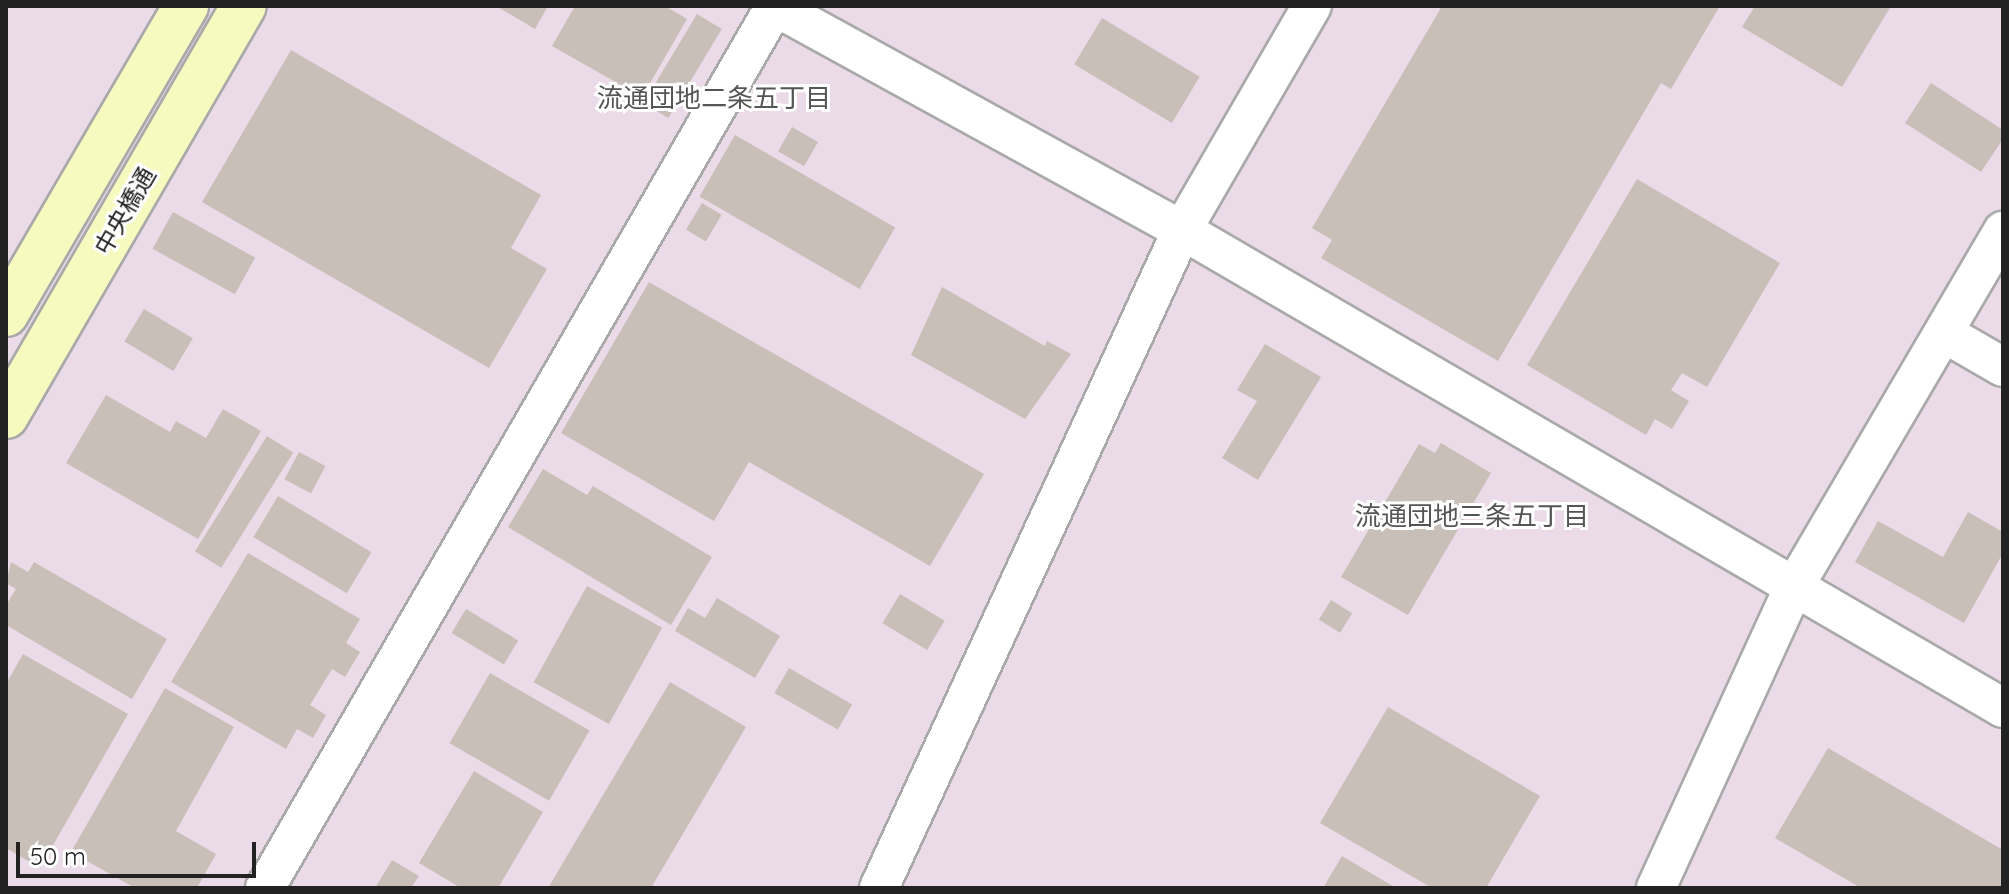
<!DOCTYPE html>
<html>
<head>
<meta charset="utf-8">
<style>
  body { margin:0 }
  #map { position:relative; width:2009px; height:894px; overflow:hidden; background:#f2efe9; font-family:Quicksand,"Noto Sans JP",sans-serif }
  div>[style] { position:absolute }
  .industrial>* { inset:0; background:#ebdbe8; transform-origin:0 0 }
  .building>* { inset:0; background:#c7bfb8; transform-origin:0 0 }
  .roads { filter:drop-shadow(2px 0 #a9a9a9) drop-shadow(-2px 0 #a9a9a9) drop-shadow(0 2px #a9a9a9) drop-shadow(0 -2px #a9a9a9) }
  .street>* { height:38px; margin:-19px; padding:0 19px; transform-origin:19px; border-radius:19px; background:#fff }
  .secondary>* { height:44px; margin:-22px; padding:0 22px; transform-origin:22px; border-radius:22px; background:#f7fabf }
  span { translate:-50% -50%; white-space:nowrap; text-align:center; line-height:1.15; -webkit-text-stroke:6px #fff; paint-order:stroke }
  .street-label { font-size:24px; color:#222 }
  .neighbourhood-label { font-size:26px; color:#555 }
  .frame { position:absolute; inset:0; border:8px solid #222; pointer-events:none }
  .scale { position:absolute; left:16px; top:842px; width:240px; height:36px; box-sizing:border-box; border:4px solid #222; border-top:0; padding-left:10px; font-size:24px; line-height:28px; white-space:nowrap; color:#222; -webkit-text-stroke:6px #fff; paint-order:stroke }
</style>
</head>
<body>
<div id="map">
  <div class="industrial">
    <div style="left:6px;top:6px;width:1997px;height:882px"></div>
  </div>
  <div class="building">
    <div style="clip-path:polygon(496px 6px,548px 6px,535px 29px)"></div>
    <div style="clip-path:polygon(575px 6px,665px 6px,687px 19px,642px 97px,552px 46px)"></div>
    <div style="clip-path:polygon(1442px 6px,1720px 6px,1671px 89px,1661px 83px,1498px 361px,1321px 258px,1332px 240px,1312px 228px)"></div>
    <div style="clip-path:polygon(1755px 6px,1891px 6px,1842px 87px,1742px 27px)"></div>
    <div style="left:697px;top:14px;width:29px;height:104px;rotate:31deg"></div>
    <div style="left:1102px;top:18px;width:114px;height:54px;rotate:31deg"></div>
    <div style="clip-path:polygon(291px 50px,541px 195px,511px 248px,547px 269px,489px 368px,202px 202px)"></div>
    <div style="clip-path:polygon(1931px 83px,2003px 130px,2003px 139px,1981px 172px,1905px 123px)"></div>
    <div style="left:792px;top:127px;width:30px;height:28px;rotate:30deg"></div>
    <div style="left:735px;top:135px;width:185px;height:71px;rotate:30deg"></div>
    <div style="clip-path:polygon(1637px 179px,1780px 263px,1707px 387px,1682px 373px,1671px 390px,1689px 401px,1672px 429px,1655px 419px,1646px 435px,1527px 365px)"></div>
    <div style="left:702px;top:203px;width:23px;height:31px;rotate:31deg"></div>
    <div style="left:173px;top:212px;width:94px;height:42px;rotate:29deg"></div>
    <div style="clip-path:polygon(649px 282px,984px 474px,930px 566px,749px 462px,714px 521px,561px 433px)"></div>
    <div style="clip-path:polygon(942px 287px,1045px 346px,1047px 341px,1071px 354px,1025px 419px,911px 355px)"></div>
    <div style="left:144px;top:309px;width:57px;height:38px;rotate:31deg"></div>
    <div style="clip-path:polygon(1265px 344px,1321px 377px,1258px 480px,1222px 458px,1257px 401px,1237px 390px)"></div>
    <div style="clip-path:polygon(106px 395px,170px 432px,176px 421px,206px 438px,223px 409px,261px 431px,198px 539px,66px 463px)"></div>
    <div style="left:267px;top:436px;width:31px;height:136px;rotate:32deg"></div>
    <div style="clip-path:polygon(1441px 443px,1491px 473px,1408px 615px,1341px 577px,1419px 444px,1435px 453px)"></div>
    <div style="left:299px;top:452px;width:30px;height:31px;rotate:28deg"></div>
    <div style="clip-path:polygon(543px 469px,587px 495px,593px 486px,712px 557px,671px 625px,508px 527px)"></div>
    <div style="left:278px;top:496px;width:109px;height:48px;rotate:31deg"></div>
    <div style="clip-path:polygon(1968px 512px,2003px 532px,2003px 553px,1964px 623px,1855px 562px,1878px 521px,1943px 557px)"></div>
    <div style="clip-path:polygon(248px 553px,360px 619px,346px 643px,360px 652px,345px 677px,332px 669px,310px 705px,326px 715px,313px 738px,297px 729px,286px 749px,171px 682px)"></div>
    <div style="clip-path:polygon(11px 562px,28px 572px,34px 562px,167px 639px,132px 699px,6px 625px,6px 605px,16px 589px,6px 583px)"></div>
    <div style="left:587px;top:586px;width:86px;height:110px;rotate:29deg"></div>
    <div style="left:900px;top:594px;width:52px;height:34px;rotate:31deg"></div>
    <div style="clip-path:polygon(717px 598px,780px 636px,755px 678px,675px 631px,688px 608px,705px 618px)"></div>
    <div style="left:1331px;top:600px;width:25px;height:23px;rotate:32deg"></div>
    <div style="left:466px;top:609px;width:61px;height:28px;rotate:31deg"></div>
    <div style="clip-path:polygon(23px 654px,128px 714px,40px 868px,6px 848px,6px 684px)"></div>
    <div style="left:789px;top:668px;width:73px;height:29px;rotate:30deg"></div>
    <div style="left:490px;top:673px;width:115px;height:81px;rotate:30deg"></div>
    <div style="clip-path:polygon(670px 682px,746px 727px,651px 888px,548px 888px)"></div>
    <div style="clip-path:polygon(165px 688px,234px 727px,176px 831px,216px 854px,197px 888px,135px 888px,71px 852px)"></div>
    <div style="clip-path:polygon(1388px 707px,1540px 796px,1486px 888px,1432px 888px,1320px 823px)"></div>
    <div style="clip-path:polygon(1828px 748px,2003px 850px,2003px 888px,1861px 888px,1775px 838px)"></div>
    <div style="clip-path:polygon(474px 771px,543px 812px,498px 888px,461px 888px,419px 863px)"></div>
    <div style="clip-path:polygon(1342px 856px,1396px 888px,1323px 888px)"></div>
    <div style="clip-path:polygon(392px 860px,419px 876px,411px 888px,375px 888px)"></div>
  </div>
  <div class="roads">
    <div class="street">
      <div style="left:774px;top:6px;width:465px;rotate:28.8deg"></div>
      <div style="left:1182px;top:230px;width:950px;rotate:30.21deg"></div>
      <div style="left:1944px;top:333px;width:68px;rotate:30deg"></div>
      <div style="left:265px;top:888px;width:1019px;rotate:-59.96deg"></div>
      <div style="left:879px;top:888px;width:724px;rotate:-65.27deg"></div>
      <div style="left:1182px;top:230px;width:259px;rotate:-59.9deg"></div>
      <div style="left:1656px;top:888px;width:331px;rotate:-65.4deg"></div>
      <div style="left:1794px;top:587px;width:413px;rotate:-59.6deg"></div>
    </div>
    <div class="secondary">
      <div style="left:6px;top:314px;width:357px;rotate:-59.7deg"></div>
      <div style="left:6px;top:416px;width:474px;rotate:-59.9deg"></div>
    </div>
  </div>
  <div class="street-label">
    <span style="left:125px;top:211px;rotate:-60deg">中央橋通</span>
  </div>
  <div class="neighbourhood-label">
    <span style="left:714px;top:98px">流通団地二条五丁目</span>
    <span style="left:1472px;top:516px">流通団地三条五丁目</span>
  </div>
  <div class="frame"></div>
  <div class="scale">50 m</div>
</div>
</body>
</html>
